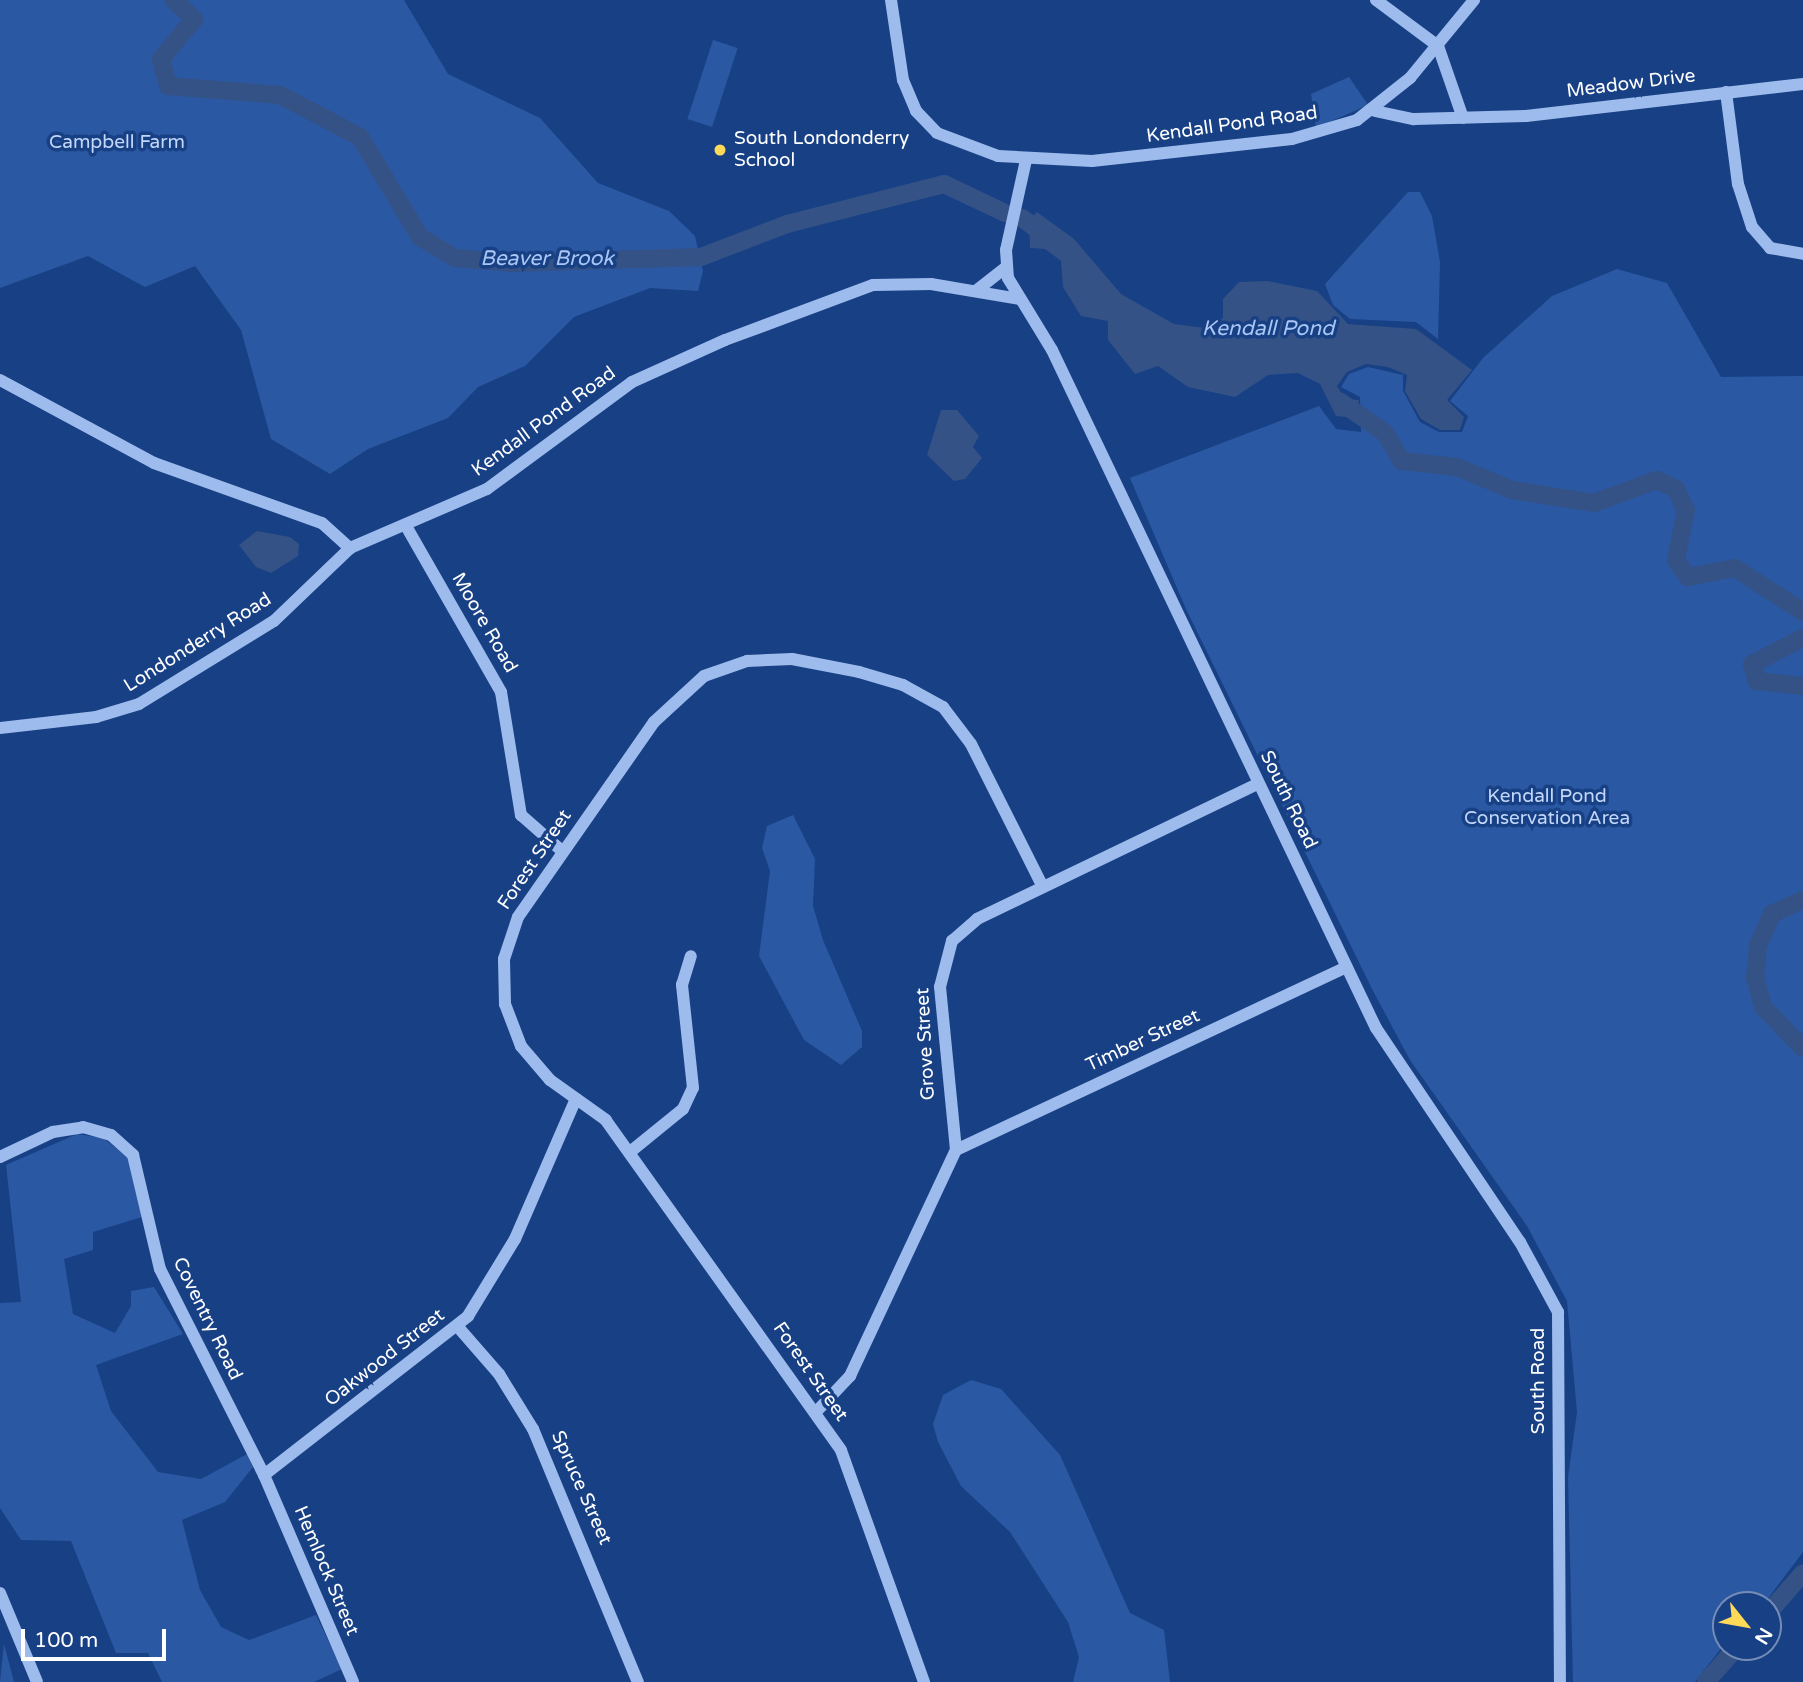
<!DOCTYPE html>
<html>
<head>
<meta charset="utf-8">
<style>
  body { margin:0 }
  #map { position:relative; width:1803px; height:1682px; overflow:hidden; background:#184085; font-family:"Varela Round",sans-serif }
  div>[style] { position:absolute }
  .green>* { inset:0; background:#2b58a3; transform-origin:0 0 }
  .water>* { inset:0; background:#345285 }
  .river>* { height:18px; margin:-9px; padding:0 9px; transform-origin:9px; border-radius:9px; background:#345285 }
  .minor>* { height:12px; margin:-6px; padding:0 6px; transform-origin:6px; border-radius:6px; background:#9dbbec }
  .dots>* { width:19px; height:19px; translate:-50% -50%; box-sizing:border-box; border:4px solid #184085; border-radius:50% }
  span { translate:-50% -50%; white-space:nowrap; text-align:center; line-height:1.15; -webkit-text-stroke:7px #184085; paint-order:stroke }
  .street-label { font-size:19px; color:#fff }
  .poi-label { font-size:19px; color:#fff }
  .left { translate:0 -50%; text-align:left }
  .park-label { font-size:19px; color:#c2d7f9 }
  .water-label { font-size:21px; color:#a9c6f4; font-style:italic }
  .north { position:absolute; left:1712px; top:1591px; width:70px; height:70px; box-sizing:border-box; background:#184085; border:2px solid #748cb6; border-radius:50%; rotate:121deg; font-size:19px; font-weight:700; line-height:28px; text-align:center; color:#fff }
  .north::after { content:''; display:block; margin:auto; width:24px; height:32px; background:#ffda59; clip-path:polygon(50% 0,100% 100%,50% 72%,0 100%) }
  .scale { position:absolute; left:21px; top:1629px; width:145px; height:32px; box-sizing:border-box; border:4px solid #fff; border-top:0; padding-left:9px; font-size:21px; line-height:24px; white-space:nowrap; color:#fff; -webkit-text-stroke:5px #184085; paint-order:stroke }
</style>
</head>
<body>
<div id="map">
  <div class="green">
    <div style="clip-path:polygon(0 0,404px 0,448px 74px,540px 118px,598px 183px,669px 211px,695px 236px,703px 271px,698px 291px,650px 288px,574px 317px,525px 366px,478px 387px,448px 418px,368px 449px,330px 474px,271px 439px,241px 330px,195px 266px,145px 287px,88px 256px,0 288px)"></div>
    <div style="left:713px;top:40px;width:26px;height:83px;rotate:18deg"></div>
    <div style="clip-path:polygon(1349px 77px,1368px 105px,1316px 128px,1311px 94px)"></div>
    <div style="clip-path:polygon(1408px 192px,1420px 192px,1432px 216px,1440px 262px,1438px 339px,1416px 322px,1350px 319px,1333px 305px,1325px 284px)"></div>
    <div style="clip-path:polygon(1617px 269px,1667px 283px,1721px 377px,1803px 376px,1803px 1552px,1763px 1605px,1726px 1605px,1726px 1642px,1695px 1682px,1573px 1682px,1568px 1477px,1577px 1412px,1567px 1301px,1527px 1226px,1410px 1060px,1372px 989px,1186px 609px,1130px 478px,1319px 406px,1336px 429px,1361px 432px,1360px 397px,1341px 387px,1349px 374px,1368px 367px,1403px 375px,1403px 391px,1420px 422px,1439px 432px,1462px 432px,1468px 416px,1450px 401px,1483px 358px,1552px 296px)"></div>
    <div style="clip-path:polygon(793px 815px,815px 859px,813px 906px,823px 940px,862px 1031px,862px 1047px,841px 1065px,804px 1040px,759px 956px,770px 871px,762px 848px,767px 826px)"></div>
    <div style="clip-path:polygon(77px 1134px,103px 1138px,129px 1158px,142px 1217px,93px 1232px,93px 1250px,64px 1259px,73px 1314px,115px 1333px,131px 1306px,131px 1291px,154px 1287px,183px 1334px,96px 1365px,111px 1411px,158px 1472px,201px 1479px,247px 1454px,253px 1467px,225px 1502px,182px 1520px,200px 1590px,221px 1627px,249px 1640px,316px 1615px,342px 1669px,314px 1682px,162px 1682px,148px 1653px,116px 1653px,71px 1541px,21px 1540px,0 1508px,0 1303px,21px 1302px,6px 1165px)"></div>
    <div style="clip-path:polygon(971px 1380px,1001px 1389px,1060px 1455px,1130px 1613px,1164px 1630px,1170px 1682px,1073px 1682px,1079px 1657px,1068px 1622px,1010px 1532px,961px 1486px,938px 1442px,933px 1424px,943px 1395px)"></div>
    <div style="clip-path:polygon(4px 1644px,14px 1682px,0 1682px)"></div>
  </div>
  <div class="water">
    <div style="clip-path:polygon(1037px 212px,1074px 239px,1121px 294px,1174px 324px,1205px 328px,1223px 318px,1223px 299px,1239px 282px,1267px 281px,1317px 291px,1348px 324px,1416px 329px,1472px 370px,1447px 400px,1464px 417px,1460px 430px,1440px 430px,1421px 419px,1405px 391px,1407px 375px,1388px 367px,1366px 364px,1347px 372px,1337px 386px,1345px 399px,1359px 400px,1355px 418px,1336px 416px,1320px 384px,1298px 373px,1268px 375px,1235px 397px,1188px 387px,1158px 366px,1135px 374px,1108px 340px,1108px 321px,1081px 316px,1063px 287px,1061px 261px,1045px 249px,1030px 248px,1029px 220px)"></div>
    <div style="clip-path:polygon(941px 410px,957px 410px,979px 436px,973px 447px,982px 458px,965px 479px,954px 481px,927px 455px)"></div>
    <div style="clip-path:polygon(257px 531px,290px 537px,299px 544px,298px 556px,271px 573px,256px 567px,239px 545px)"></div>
  </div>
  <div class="river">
    <div style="left:174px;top:0;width:28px;rotate:44deg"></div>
    <div style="left:194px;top:19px;width:52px;rotate:129.5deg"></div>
    <div style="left:161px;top:59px;width:28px;rotate:75deg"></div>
    <div style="left:168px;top:86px;width:112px;rotate:4.6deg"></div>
    <div style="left:280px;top:95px;width:90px;rotate:27.7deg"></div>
    <div style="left:360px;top:137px;width:117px;rotate:59deg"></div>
    <div style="left:420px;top:237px;width:41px;rotate:31deg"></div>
    <div style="left:455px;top:258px;width:57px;rotate:5deg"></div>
    <div style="left:512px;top:263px;width:189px;rotate:-1.8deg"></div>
    <div style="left:701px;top:257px;width:92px;rotate:-21deg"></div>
    <div style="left:787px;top:224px;width:162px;rotate:-14.3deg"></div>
    <div style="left:944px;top:184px;width:68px;rotate:25.4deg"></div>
    <div style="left:1022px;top:218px;width:30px;rotate:37deg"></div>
    <div style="left:1339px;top:401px;width:56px;rotate:34.8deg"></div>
    <div style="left:1385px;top:433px;width:33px;rotate:59deg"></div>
    <div style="left:1402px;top:461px;width:55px;rotate:6.2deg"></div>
    <div style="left:1457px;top:467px;width:60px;rotate:22.7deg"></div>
    <div style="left:1512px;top:490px;width:83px;rotate:9deg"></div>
    <div style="left:1594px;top:503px;width:67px;rotate:-20.1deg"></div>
    <div style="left:1657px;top:480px;width:21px;rotate:25deg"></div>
    <div style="left:1676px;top:489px;width:23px;rotate:65deg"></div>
    <div style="left:1686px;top:510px;width:51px;rotate:101.3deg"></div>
    <div style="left:1676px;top:560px;width:21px;rotate:55deg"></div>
    <div style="left:1688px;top:577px;width:48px;rotate:-10.8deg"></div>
    <div style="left:1735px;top:568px;width:81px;rotate:32.9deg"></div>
    <div style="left:1803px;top:638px;width:57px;rotate:153deg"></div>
    <div style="left:1752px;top:664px;width:18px;rotate:74deg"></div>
    <div style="left:1757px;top:681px;width:46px;rotate:6.2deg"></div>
    <div style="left:1803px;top:900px;width:34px;rotate:156deg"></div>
    <div style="left:1772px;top:914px;width:34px;rotate:114deg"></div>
    <div style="left:1758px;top:945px;width:32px;rotate:95deg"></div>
    <div style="left:1755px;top:977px;width:31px;rotate:75deg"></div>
    <div style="left:1763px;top:1007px;width:57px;rotate:45.7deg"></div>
    <div style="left:1768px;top:1613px;width:53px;rotate:-48.8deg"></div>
    <div style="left:1706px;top:1682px;width:47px;rotate:-48.5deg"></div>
  </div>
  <div class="minor">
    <div style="left:891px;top:0;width:81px;rotate:81.5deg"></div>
    <div style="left:903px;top:80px;width:34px;rotate:67deg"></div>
    <div style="left:916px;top:111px;width:30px;rotate:46deg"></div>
    <div style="left:937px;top:133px;width:65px;rotate:20.7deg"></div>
    <div style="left:998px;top:156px;width:94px;rotate:3deg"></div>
    <div style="left:1092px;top:161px;width:201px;rotate:-6.3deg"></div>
    <div style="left:1292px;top:139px;width:68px;rotate:-16.3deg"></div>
    <div style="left:1357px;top:120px;width:68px;rotate:-38.4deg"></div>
    <div style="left:1410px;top:78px;width:101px;rotate:-50.6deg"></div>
    <div style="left:1376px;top:0;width:77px;rotate:36.6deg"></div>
    <div style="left:1438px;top:46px;width:76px;rotate:70.9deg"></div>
    <div style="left:1726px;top:92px;width:93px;rotate:82.6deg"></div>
    <div style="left:1738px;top:184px;width:45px;rotate:72deg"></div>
    <div style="left:1752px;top:227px;width:28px;rotate:49deg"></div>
    <div style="left:1770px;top:248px;width:34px;rotate:10deg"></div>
    <div style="left:1375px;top:111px;width:40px;rotate:12deg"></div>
    <div style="left:1414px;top:119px;width:112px;rotate:-1.5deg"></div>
    <div style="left:1526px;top:116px;width:279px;rotate:-6.6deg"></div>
    <div style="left:1026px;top:160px;width:92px;rotate:102.5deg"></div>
    <div style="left:1006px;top:250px;width:28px;rotate:86deg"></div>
    <div style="left:1008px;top:278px;width:84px;rotate:58.6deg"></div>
    <div style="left:1052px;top:350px;width:751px;rotate:64.46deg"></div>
    <div style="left:1376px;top:1028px;width:258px;rotate:56.1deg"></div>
    <div style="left:1520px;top:1242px;width:80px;rotate:61.5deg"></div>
    <div style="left:1558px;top:1312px;width:370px;rotate:89.7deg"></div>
    <div style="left:977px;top:290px;width:36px;rotate:-38deg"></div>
    <div style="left:0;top:380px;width:175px;rotate:28.3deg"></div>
    <div style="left:154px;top:463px;width:178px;rotate:19.7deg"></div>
    <div style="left:322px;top:523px;width:38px;rotate:42deg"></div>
    <div style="left:406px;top:526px;width:191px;rotate:60.2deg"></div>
    <div style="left:501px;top:692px;width:125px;rotate:80.8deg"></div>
    <div style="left:521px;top:815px;width:55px;rotate:41.3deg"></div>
    <div style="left:0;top:728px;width:97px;rotate:-6.5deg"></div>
    <div style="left:96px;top:717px;width:45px;rotate:-16.8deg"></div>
    <div style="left:139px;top:704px;width:158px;rotate:-31.6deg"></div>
    <div style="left:274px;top:621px;width:105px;rotate:-43.8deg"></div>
    <div style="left:350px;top:548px;width:149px;rotate:-23.3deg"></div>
    <div style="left:487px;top:489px;width:180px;rotate:-36.4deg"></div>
    <div style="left:632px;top:382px;width:102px;rotate:-24.3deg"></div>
    <div style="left:725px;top:340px;width:158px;rotate:-20.4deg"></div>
    <div style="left:873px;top:285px;width:58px;rotate:-1deg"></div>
    <div style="left:931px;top:284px;width:90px;rotate:9.6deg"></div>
    <div style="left:956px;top:1150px;width:431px;rotate:-25.1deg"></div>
    <div style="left:630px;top:1152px;width:68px;rotate:-39.1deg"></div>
    <div style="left:683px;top:1109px;width:23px;rotate:-65deg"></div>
    <div style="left:693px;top:1088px;width:104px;rotate:-96.1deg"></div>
    <div style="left:682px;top:985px;width:30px;rotate:-73deg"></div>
    <div style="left:0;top:1157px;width:59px;rotate:-25.3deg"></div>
    <div style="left:53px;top:1132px;width:30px;rotate:-9deg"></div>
    <div style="left:83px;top:1127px;width:29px;rotate:16deg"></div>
    <div style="left:111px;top:1135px;width:30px;rotate:42deg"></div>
    <div style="left:133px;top:1155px;width:117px;rotate:76.7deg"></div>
    <div style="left:160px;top:1269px;width:231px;rotate:63.2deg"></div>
    <div style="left:264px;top:1475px;width:225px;rotate:66.7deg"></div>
    <div style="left:458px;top:1327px;width:62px;rotate:48.9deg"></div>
    <div style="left:499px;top:1374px;width:65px;rotate:58.3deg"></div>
    <div style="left:533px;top:1429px;width:274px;rotate:67.5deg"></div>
    <div style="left:816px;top:1412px;width:50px;rotate:-46.6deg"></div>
    <div style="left:850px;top:1376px;width:250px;rotate:-64.9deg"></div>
    <div style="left:956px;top:1150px;width:164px;rotate:-95.6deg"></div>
    <div style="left:940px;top:987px;width:48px;rotate:-75.4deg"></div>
    <div style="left:952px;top:941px;width:33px;rotate:-41deg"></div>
    <div style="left:977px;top:919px;width:312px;rotate:-25.7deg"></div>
    <div style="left:264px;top:1475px;width:259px;rotate:-37.9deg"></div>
    <div style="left:468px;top:1316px;width:90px;rotate:-58.6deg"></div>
    <div style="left:515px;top:1239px;width:153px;rotate:-66.5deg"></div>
    <div style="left:0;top:1593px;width:96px;rotate:67.4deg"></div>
    <div style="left:924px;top:1682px;width:246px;rotate:-109.7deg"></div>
    <div style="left:841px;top:1450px;width:405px;rotate:-125.5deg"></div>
    <div style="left:606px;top:1120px;width:69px;rotate:-144.5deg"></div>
    <div style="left:550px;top:1080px;width:45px;rotate:-130.5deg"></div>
    <div style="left:521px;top:1046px;width:45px;rotate:-110.9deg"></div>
    <div style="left:505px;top:1004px;width:45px;rotate:-91.3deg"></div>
    <div style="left:504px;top:959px;width:44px;rotate:-71.6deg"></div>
    <div style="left:518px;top:917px;width:238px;rotate:-55.1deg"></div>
    <div style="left:654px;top:722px;width:68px;rotate:-42.6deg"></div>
    <div style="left:704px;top:676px;width:46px;rotate:-19.2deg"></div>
    <div style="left:747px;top:661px;width:45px;rotate:-2.5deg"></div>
    <div style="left:792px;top:659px;width:68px;rotate:11deg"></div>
    <div style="left:859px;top:672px;width:46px;rotate:16.5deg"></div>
    <div style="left:903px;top:685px;width:46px;rotate:28.8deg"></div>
    <div style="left:943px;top:707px;width:46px;rotate:52.9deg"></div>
    <div style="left:971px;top:744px;width:160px;rotate:63.3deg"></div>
  </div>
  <div class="dots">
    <div style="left:720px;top:150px;background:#ffda59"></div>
  </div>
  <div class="street-label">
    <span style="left:1631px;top:84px;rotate:-7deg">Meadow Drive</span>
    <span style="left:1232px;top:125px;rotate:-8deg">Kendall Pond Road</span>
    <span style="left:544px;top:422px;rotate:-36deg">Kendall Pond Road</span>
    <span style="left:484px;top:623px;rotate:60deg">Moore Road</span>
    <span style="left:198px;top:643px;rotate:-32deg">Londonderry Road</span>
    <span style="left:1288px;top:800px;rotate:64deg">South Road</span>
    <span style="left:535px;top:860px;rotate:-56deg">Forest Street</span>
    <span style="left:1143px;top:1041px;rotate:-25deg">Timber Street</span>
    <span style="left:926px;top:1044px;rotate:-93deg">Grove Street</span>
    <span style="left:207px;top:1319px;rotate:64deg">Coventry Road</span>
    <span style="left:385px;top:1358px;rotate:-38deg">Oakwood Street</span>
    <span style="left:810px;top:1372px;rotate:55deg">Forest Street</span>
    <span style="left:1539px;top:1381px;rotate:-90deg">South Road</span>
    <span style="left:581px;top:1488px;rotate:66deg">Spruce Street</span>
    <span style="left:326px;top:1571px;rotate:67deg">Hemlock Street</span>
  </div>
  <div class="poi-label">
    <span class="left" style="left:734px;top:150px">South Londonderry<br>School</span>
  </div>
  <div class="park-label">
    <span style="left:117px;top:143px">Campbell Farm</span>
    <span style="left:1547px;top:808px">Kendall Pond<br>Conservation Area</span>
  </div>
  <div class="water-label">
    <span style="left:547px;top:259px">Beaver Brook</span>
    <span style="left:1268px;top:329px">Kendall Pond</span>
  </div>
  <div class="north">N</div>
  <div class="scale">100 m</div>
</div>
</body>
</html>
